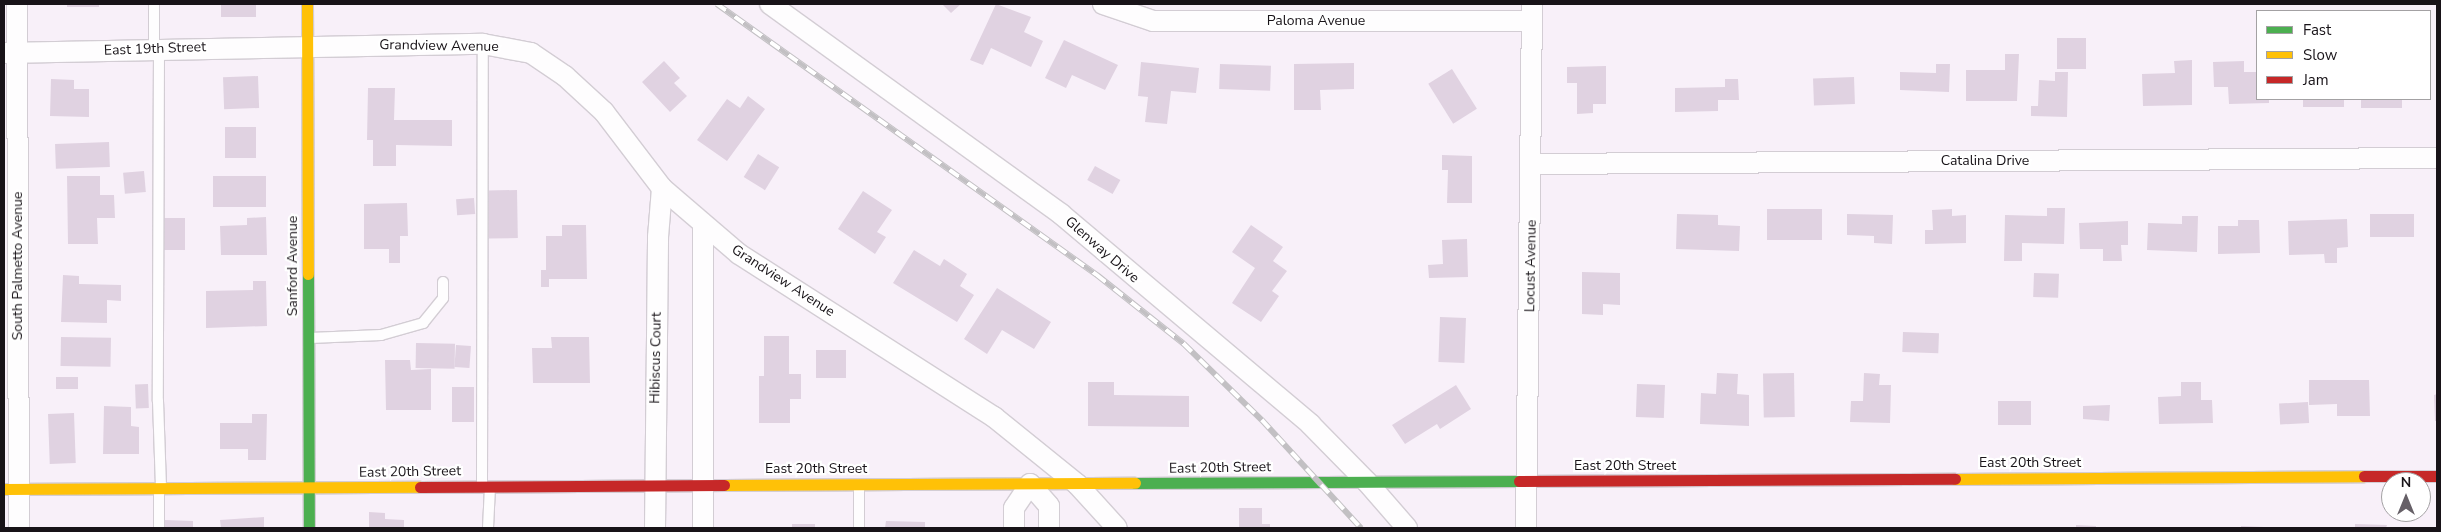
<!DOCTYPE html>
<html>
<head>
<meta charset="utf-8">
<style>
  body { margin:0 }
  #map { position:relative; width:2441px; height:532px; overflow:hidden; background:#f8f0f9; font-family:"Nunito Sans",sans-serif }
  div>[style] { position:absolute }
  .building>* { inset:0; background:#e0d2e1; transform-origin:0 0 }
  .roads { filter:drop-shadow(1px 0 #d3cdd4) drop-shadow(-1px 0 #d3cdd4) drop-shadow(0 1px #d3cdd4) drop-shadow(0 -1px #d3cdd4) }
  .lane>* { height:10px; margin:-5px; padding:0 5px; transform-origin:5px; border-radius:5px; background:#fefdfe }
  .street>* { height:20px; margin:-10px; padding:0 10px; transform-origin:10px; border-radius:10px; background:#fefdfe }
  .fast>* { height:11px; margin:-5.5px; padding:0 5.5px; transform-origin:5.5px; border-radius:5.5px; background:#4caf50 }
  .slow>* { height:11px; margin:-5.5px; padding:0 5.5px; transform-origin:5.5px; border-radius:5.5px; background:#ffc107 }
  .jam>* { height:11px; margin:-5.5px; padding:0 5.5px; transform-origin:5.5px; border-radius:5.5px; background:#c62828 }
  .rail>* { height:5.5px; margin-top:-2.75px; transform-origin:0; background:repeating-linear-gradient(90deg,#fff 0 11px,#c2c0c3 0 22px); box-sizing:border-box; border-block:1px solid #c2c0c3 }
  span { translate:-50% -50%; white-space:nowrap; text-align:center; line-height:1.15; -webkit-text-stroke:4.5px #fff; paint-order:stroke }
  .street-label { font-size:14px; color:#181318 }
  .frame { position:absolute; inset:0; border:5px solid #181318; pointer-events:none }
  .legend { position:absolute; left:2256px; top:10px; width:175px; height:90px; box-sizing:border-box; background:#fff; border:1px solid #a3a1a3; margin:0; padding:6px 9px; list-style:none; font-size:15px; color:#181318 }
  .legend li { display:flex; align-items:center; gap:10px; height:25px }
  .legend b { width:25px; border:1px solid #a3a1a3 }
  .north { position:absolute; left:2381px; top:472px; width:50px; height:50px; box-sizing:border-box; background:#fff; border:1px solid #a3a1a3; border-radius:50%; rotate:0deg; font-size:14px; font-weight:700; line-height:20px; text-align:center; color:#181318 }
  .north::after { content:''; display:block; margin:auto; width:18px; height:22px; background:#666067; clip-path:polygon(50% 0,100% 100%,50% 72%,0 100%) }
</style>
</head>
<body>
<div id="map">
  <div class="building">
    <div style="left:67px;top:4px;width:32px;height:3px"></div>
    <div style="left:221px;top:4px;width:35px;height:13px"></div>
    <div style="clip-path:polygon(942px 4px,961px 4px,951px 13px)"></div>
    <div style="clip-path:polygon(996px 4px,1031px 17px,1024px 32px,1043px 41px,1031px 67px,991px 48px,983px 65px,970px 60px)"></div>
    <div style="left:2057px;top:38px;width:29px;height:31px"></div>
    <div style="clip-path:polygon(1064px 40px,1118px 65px,1105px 90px,1072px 75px,1066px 88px,1045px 78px)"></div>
    <div style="clip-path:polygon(2005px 54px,2019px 54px,2017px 101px,1966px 101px,1966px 70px,2005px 70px)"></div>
    <div style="clip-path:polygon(2192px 60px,2192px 105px,2143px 106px,2142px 74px,2175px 73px,2174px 61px)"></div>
    <div style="clip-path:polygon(664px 61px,680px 78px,674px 83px,687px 96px,670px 112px,642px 82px)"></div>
    <div style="clip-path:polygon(2244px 61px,2244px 72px,2257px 72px,2257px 99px,2269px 99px,2269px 103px,2229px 104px,2228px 87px,2214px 87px,2213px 62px)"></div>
    <div style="clip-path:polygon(1141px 62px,1199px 68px,1196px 93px,1171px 91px,1167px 124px,1145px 122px,1148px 97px,1138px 96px)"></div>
    <div style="clip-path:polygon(1354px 63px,1354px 89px,1320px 90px,1321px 110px,1294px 110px,1294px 64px)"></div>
    <div style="left:1220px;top:64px;width:51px;height:25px;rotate:2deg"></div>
    <div style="clip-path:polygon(1936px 64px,1950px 64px,1949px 92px,1900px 90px,1900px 72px,1936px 73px)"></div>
    <div style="clip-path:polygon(1606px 66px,1606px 104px,1593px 104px,1593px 113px,1577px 114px,1577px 83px,1567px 83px,1567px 67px)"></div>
    <div style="left:1452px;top:69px;width:47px;height:28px;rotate:58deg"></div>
    <div style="clip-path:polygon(2055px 72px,2068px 72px,2067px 117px,2031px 116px,2031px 106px,2038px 106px,2039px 80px,2055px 81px)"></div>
    <div style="left:258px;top:76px;width:32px;height:35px;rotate:88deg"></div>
    <div style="left:1854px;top:77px;width:27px;height:41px;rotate:88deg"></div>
    <div style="clip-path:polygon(51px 79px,74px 80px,74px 89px,89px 89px,89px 117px,50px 116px)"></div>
    <div style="clip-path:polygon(1725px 79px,1738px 79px,1739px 100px,1718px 100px,1718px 111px,1675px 112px,1675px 88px,1725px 87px)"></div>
    <div style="clip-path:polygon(368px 88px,395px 88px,394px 120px,452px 120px,452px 146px,396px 145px,396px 166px,373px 166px,373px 140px,367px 140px)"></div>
    <div style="clip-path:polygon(748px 96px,765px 109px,727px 161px,697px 140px,727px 99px,740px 108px)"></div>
    <div style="left:2303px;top:99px;width:41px;height:8px"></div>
    <div style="left:2361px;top:99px;width:41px;height:9px"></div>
    <div style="left:225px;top:127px;width:31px;height:31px"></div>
    <div style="left:109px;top:142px;width:25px;height:54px;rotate:88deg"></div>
    <div style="left:758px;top:154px;width:25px;height:27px;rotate:32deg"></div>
    <div style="clip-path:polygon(1442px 155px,1472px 156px,1472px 203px,1447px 203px,1448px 170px,1442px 170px)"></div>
    <div style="left:1095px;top:166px;width:29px;height:16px;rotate:29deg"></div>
    <div style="left:144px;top:171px;width:21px;height:21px;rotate:85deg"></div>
    <div style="clip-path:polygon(67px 176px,100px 176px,100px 195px,114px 195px,115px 218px,97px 218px,98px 244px,68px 244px)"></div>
    <div style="left:266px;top:176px;width:31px;height:53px;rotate:90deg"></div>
    <div style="left:517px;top:190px;width:48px;height:29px;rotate:89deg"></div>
    <div style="clip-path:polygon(863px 191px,892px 210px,877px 232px,886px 237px,875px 254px,838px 229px)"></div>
    <div style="left:474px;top:198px;width:16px;height:18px;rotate:86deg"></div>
    <div style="clip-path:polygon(407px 203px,408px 236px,400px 236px,400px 263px,389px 263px,389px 249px,364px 249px,364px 204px)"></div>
    <div style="clip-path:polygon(2047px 208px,2065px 208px,2064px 244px,2022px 243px,2022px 261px,2004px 261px,2005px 215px,2047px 216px)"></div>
    <div style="left:1822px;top:209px;width:31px;height:55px;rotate:90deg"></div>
    <div style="clip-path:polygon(1952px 209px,1952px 216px,1966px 215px,1966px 243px,1925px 244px,1925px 230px,1933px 230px,1932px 210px)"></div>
    <div style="clip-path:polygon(1677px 214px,1718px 215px,1718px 225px,1740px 226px,1739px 251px,1676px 249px)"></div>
    <div style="clip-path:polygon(1847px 214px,1893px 215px,1892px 244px,1874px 243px,1874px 236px,1847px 235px)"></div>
    <div style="left:2414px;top:214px;width:23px;height:44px;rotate:90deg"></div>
    <div style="clip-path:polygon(2182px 216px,2198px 216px,2197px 252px,2147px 250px,2148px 223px,2182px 224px)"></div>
    <div style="clip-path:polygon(266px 217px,267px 255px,221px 255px,220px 226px,247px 225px,247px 218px)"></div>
    <div style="left:162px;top:218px;width:23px;height:32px"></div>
    <div style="clip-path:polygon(2347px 219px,2348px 247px,2337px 248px,2337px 263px,2325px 263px,2324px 254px,2289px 255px,2288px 221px)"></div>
    <div style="clip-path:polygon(2238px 220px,2259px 220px,2260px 253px,2218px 254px,2218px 226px,2238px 226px)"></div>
    <div style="clip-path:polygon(2128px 221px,2128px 245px,2121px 245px,2122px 261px,2103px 261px,2103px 249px,2080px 249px,2079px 223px)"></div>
    <div style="clip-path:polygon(562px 225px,586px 225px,587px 279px,549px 279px,549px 287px,541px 287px,541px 270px,546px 270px,546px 236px,562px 236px)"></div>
    <div style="clip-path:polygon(1251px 225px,1283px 247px,1273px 261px,1287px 271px,1272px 291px,1279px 296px,1261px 322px,1232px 303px,1255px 268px,1232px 252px)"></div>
    <div style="clip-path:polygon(1467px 239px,1468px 277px,1429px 278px,1428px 265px,1443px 264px,1442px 240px)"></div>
    <div style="clip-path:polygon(914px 250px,940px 266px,944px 259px,967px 274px,960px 286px,974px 295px,957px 322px,893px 283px)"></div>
    <div style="clip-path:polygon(1582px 272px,1620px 273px,1620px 305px,1603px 304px,1603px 315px,1582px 314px)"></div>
    <div style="left:2034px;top:273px;width:25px;height:24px;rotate:2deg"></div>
    <div style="clip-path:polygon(63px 275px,79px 276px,79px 284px,121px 285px,121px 301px,107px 300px,107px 323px,61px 322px)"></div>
    <div style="clip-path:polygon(253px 281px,266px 281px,267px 326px,206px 328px,206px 291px,253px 290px)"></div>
    <div style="clip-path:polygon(997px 288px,1051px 322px,1034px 349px,1002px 330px,987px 354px,964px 339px)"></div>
    <div style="left:1440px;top:317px;width:26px;height:45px;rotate:2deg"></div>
    <div style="left:1903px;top:332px;width:36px;height:20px;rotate:2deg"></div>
    <div style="clip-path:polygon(764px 336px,789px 336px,789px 374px,801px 374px,801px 399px,790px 399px,790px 423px,759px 423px,759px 376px,764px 376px)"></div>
    <div style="left:61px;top:337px;width:50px;height:29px;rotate:1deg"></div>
    <div style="clip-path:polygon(551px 337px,589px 337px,590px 383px,533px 383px,532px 348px,552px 348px)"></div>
    <div style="left:416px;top:343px;width:39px;height:25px;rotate:1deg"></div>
    <div style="left:456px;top:345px;width:15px;height:22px;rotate:4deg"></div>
    <div style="left:846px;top:350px;width:28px;height:30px;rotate:90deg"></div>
    <div style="clip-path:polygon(385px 360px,410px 360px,411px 370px,431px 369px,431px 410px,386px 410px)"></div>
    <div style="clip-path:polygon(1717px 373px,1738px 374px,1737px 394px,1749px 395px,1749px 426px,1700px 424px,1701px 393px,1716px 394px)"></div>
    <div style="left:1794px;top:373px;width:44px;height:31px;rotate:89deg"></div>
    <div style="clip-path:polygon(1864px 373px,1880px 374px,1879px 385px,1891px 385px,1890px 423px,1850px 422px,1851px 401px,1863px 401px)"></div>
    <div style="left:78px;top:377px;width:12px;height:22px;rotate:90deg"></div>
    <div style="clip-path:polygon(2309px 380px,2369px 380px,2370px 416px,2337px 416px,2337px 404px,2309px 405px)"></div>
    <div style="clip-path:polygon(1088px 382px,1114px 382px,1114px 395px,1189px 396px,1189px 427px,1088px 426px)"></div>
    <div style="clip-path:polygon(2181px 382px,2201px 382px,2201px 400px,2212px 400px,2213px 423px,2159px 424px,2158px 397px,2181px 396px)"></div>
    <div style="left:148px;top:384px;width:24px;height:13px;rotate:88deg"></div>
    <div style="left:1637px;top:384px;width:28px;height:33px;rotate:2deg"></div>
    <div style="clip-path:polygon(1456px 385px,1471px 409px,1440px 429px,1437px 424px,1405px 444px,1392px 425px)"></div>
    <div style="left:452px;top:387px;width:22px;height:35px"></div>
    <div style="clip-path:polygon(2437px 394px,2437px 421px,2435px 421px,2434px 395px)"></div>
    <div style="left:1998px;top:401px;width:33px;height:24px"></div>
    <div style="left:2308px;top:402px;width:21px;height:29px;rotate:87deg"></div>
    <div style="clip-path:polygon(2110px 405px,2109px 421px,2083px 419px,2083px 406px)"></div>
    <div style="clip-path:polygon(104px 406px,131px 407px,131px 426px,139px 427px,139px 454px,103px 454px)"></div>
    <div style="left:74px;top:413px;width:50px;height:26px;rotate:88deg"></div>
    <div style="clip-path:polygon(252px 414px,267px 414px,266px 460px,248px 460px,248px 449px,220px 449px,220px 423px,252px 423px)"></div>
    <div style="clip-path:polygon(1239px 508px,1262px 508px,1262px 524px,1270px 524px,1270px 528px,1239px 528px)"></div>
    <div style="clip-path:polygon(369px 512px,385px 513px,385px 519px,404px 520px,404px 528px,369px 528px)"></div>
    <div style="clip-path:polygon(264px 517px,264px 528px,221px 528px,220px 520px)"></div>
    <div style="clip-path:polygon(165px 520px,193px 521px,193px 528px,164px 528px)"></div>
    <div style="clip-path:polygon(886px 521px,925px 522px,925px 528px,885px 528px)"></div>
    <div style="left:792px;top:524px;width:23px;height:4px"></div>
    <div style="clip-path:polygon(2355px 524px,2387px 525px,2386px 528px,2355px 528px)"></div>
    <div style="clip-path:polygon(2076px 525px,2096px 526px,2096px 528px,2076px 528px)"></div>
    <div style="clip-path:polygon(2241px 526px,2264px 527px,2264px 528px,2241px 528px)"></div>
  </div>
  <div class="roads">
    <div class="lane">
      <div style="left:154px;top:4px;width:46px;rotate:90deg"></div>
      <div style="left:159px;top:49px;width:352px;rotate:90.2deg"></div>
      <div style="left:158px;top:401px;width:87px;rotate:88deg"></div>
      <div style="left:310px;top:338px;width:71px;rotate:-2.4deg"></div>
      <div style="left:381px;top:335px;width:44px;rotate:-15.9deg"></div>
      <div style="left:423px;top:323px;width:32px;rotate:-51deg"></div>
      <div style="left:443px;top:298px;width:16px;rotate:-90deg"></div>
      <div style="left:482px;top:485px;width:441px;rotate:-89.9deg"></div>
      <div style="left:859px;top:485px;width:43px;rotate:90deg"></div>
      <div style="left:159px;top:489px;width:39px;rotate:90deg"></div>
      <div style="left:488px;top:528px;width:41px;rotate:-87.2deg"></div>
    </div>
    <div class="street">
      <div style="left:17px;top:4px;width:524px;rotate:89.78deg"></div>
      <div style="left:770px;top:4px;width:359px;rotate:35.8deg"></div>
      <div style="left:1061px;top:214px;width:326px;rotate:40.1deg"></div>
      <div style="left:1310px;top:424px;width:81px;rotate:45.5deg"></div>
      <div style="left:1367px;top:482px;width:61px;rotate:49deg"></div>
      <div style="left:1103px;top:4px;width:53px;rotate:18.8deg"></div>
      <div style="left:1153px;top:21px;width:379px"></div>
      <div style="left:4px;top:53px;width:479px;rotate:-1.1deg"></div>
      <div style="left:483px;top:44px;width:49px;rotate:10.6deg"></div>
      <div style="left:531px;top:53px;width:41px;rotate:34.1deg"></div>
      <div style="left:565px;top:76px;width:53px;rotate:42.7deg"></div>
      <div style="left:604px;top:112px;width:96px;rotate:52.7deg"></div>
      <div style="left:662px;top:188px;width:101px;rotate:40.6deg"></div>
      <div style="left:739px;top:254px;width:303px;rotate:32.6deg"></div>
      <div style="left:994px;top:417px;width:107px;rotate:38.9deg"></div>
      <div style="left:1077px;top:484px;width:59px;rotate:47.7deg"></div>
      <div style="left:1532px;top:164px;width:905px;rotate:-0.38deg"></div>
      <div style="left:655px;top:528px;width:291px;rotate:-89.4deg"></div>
      <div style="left:658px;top:237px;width:49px;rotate:-85.3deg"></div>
      <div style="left:703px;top:528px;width:304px;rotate:-90deg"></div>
      <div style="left:1014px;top:528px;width:20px;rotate:-90deg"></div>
      <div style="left:1014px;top:508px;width:29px;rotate:-56deg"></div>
      <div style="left:1030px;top:484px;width:29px;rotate:49deg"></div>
      <div style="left:1049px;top:506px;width:22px;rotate:90deg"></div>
      <div style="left:1526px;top:528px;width:524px;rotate:-89.34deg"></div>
    </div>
    <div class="fast">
      <div style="left:308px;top:274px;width:254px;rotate:89.8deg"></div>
      <div style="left:1135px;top:483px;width:384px;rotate:-0.3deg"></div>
    </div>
    <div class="slow">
      <div style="left:307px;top:4px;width:270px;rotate:89.8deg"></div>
      <div style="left:1955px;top:479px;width:409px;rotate:-0.4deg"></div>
      <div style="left:724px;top:485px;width:411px;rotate:-0.3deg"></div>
      <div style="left:4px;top:489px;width:416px;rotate:-0.3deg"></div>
    </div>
    <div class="jam">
      <div style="left:2364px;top:476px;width:73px"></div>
      <div style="left:1519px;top:481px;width:436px;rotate:-0.3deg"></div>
      <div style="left:420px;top:487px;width:304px;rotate:-0.4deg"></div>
    </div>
  </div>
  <div class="rail">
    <div style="left:717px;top:4px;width:467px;rotate:35.5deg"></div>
    <div style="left:1097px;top:275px;width:111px;rotate:38.4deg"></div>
    <div style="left:1184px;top:344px;width:109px;rotate:44.3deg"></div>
    <div style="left:1262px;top:420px;width:147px;rotate:47.5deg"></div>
  </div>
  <div class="street-label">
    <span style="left:1316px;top:21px">Paloma Avenue</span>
    <span style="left:439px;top:46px;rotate:1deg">Grandview Avenue</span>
    <span style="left:155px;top:49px;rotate:-2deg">East 19th Street</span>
    <span style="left:1985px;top:161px">Catalina Drive</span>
    <span style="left:1102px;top:250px;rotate:41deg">Glenway Drive</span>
    <span style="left:18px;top:266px;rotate:-90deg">South Palmetto Avenue</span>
    <span style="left:293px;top:266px;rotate:-90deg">Sanford Avenue</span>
    <span style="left:1531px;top:266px;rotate:-89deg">Locust Avenue</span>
    <span style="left:783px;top:281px;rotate:33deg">Grandview Avenue</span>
    <span style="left:656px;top:358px;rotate:-89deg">Hibiscus Court</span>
    <span style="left:2030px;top:463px">East 20th Street</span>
    <span style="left:1625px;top:466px">East 20th Street</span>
    <span style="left:1220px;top:468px;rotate:-1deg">East 20th Street</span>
    <span style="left:816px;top:469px">East 20th Street</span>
    <span style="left:410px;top:472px;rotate:-1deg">East 20th Street</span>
  </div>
  <div class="frame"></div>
  <ul class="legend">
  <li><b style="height:6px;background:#4caf50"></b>Fast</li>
  <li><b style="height:6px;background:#ffc107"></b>Slow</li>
  <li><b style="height:6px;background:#c62828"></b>Jam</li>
  </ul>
  <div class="north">N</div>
</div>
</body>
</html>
